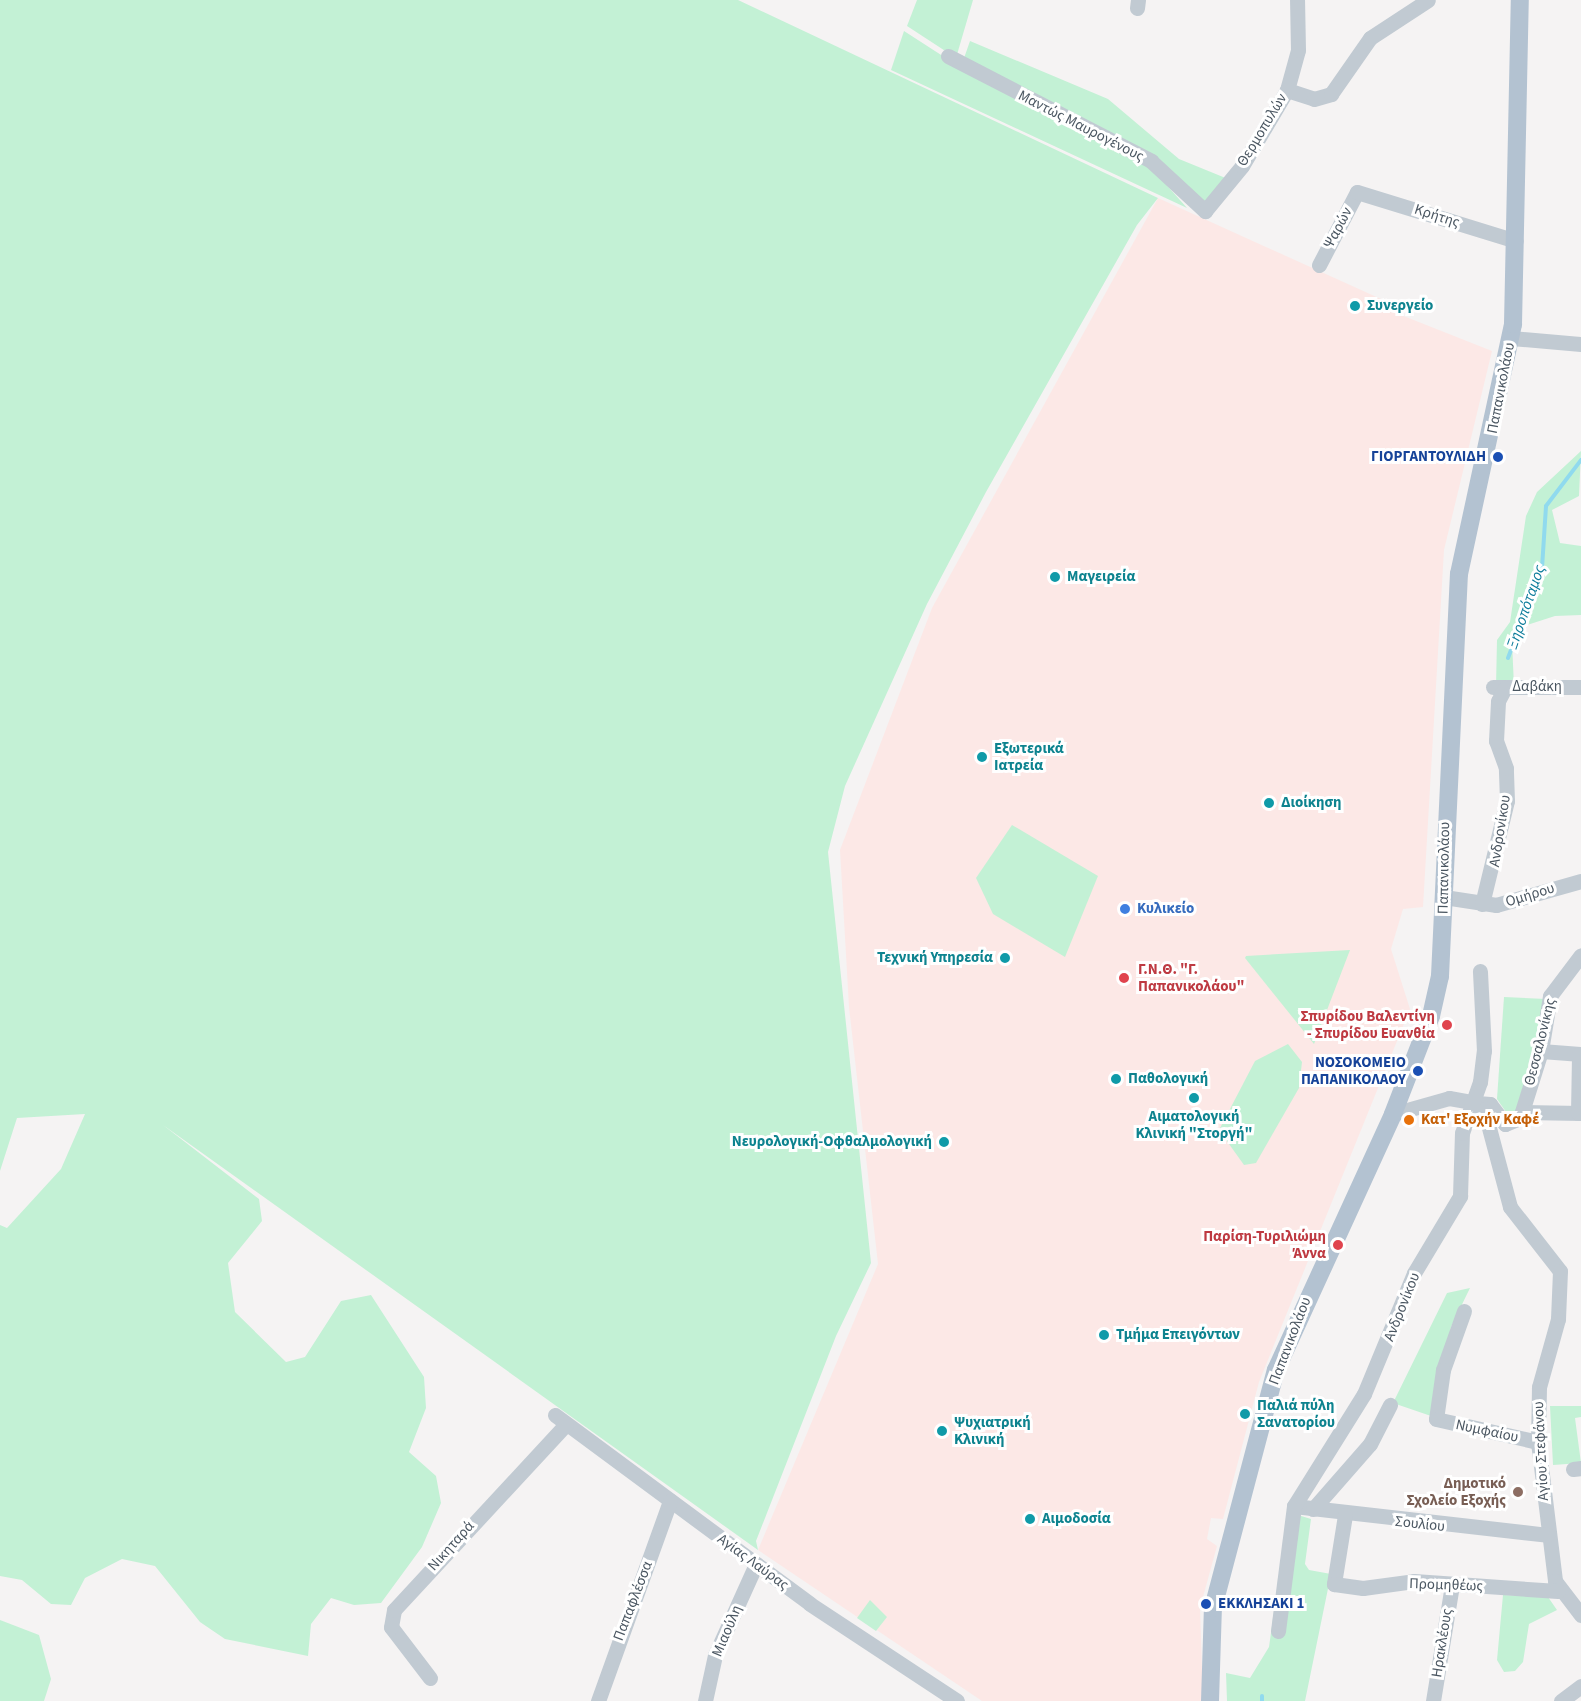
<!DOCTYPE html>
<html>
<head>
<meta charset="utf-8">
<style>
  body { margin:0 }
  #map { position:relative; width:1581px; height:1701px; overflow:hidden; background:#f5f3f3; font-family:"Source Sans 3",sans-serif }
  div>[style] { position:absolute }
  .medical>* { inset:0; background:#fce8e6 }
  .green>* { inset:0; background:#c3f1d5 }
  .stream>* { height:4px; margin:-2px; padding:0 2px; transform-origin:2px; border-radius:2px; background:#90daee }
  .minor>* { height:15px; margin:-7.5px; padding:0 7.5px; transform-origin:7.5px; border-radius:7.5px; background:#c1cad2 }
  .major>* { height:18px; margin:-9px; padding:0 9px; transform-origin:9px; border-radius:9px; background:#b3c2d1 }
  .dots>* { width:16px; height:16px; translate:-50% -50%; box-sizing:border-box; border:3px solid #fff; border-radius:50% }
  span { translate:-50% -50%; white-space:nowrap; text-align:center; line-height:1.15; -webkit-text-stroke:6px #fff; paint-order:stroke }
  .street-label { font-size:15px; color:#4a5661 }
  .culture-label { font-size:15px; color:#0d838f; font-weight:700 }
  .left { translate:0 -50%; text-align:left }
  .right { translate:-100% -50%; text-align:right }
  .transit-label { font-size:15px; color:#164399; font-weight:700 }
  .shop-label { font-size:15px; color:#366cbe; font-weight:700 }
  .health-label { font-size:15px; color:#be3a42; font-weight:700 }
  .food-label { font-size:15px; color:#c56008; font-weight:700 }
  .education-label { font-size:15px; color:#785e54; font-weight:700 }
  .water-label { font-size:16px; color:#0c7c9b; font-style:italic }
</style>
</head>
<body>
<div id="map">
  <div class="medical">
    <div style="clip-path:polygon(1158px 198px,1392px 304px,1396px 313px,1492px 351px,1444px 550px,1423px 907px,1403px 909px,1391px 949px,1410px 1009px,1259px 1382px,1223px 1519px,1211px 1518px,1207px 1539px,1217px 1546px,1200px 1608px,1203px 1701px,982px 1701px,758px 1550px,878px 1264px,849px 1007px,840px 850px,932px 608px)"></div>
  </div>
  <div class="green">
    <div style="clip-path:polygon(0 0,738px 0,1158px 198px,1137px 225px,986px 492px,927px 604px,845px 786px,828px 852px,871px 1263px,836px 1336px,756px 1541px,758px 1550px,163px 1125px,259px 1199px,262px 1221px,228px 1263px,235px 1312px,286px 1362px,305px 1357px,341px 1301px,371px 1295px,424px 1377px,426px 1408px,409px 1452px,436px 1476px,441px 1503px,422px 1547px,381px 1603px,354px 1605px,331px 1598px,311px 1624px,308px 1656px,225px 1639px,200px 1622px,155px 1566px,122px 1559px,85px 1578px,71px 1605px,51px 1604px,22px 1580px,0 1576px,0 1225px,7px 1228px,61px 1169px,85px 1114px,17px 1118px,0 1171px)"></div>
    <div style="clip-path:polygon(917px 0,973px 0,956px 58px,907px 26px)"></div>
    <div style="clip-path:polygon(904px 31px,952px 62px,1148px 164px,1187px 208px,891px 70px)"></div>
    <div style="clip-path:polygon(970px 41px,1108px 99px,1179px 159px,1228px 179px,1203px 207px,1154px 158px,963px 61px)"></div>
    <div style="clip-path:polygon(1581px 451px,1579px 496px,1552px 510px,1560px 543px,1581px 546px,1581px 615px,1555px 616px,1524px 626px,1512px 642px,1514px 686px,1496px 686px,1497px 640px,1510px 622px,1526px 516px,1537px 492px)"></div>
    <div style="clip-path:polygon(1012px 825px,1098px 876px,1065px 957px,993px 914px,976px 878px)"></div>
    <div style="clip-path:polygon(1350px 950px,1314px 1044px,1245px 958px,1246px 956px)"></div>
    <div style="clip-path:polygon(1504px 997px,1546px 999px,1516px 1113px,1506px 1112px,1497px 1099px)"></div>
    <div style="clip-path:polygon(1288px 1044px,1302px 1062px,1299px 1088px,1256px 1163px,1244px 1165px,1219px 1130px,1255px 1061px)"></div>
    <div style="clip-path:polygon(1470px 1288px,1451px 1327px,1431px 1416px,1393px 1403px,1447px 1293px)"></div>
    <div style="clip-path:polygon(1550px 1406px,1581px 1406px,1581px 1417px,1575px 1418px,1581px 1463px,1553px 1465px)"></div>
    <div style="clip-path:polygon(1288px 1512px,1311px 1519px,1305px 1564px,1309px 1570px,1331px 1574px,1305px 1701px,1227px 1701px,1226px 1673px,1250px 1678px,1269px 1647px)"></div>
    <div style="clip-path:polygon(1503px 1595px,1548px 1597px,1557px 1610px,1529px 1624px,1523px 1662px,1515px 1671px,1504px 1672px,1497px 1660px)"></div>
    <div style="clip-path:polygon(870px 1600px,887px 1617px,876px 1631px,857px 1618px)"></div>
    <div style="clip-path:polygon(0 1620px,39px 1635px,51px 1679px,44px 1701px,0 1701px)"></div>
  </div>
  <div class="stream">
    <div style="left:1508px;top:658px;width:96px;rotate:-69.3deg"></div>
    <div style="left:1542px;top:568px;width:62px;rotate:-86.3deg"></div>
    <div style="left:1546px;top:506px;width:58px;rotate:-52.7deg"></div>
    <div style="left:1262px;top:1701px;width:5px;rotate:-90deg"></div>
  </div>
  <div class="minor">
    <div style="left:1137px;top:8px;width:8px;rotate:-83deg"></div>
    <div style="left:948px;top:56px;width:229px;rotate:27.3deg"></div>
    <div style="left:1151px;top:161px;width:74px;rotate:42.8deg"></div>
    <div style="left:1205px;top:211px;width:58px;rotate:-50.6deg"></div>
    <div style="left:1242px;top:166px;width:88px;rotate:-59.4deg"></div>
    <div style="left:1287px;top:90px;width:41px;rotate:-74.6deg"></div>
    <div style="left:1298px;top:50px;width:50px;rotate:-91.1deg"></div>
    <div style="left:1287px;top:90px;width:28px;rotate:18deg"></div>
    <div style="left:1314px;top:99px;width:18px;rotate:-16deg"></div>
    <div style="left:1331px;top:94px;width:68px;rotate:-55.1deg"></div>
    <div style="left:1370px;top:38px;width:69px;rotate:-33.2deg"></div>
    <div style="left:1319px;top:265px;width:82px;rotate:-62.5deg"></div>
    <div style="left:1357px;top:192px;width:166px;rotate:17.1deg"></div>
    <div style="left:1511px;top:338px;width:70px;rotate:4.9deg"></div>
    <div style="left:1493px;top:687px;width:88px"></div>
    <div style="left:1444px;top:897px;width:53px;rotate:8.7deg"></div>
    <div style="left:1496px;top:905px;width:88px;rotate:-15.8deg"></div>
    <div style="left:1482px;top:904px;width:106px;rotate:-76.4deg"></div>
    <div style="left:1507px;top:801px;width:33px;rotate:-92deg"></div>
    <div style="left:1506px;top:768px;width:29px;rotate:-110deg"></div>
    <div style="left:1496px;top:741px;width:40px;rotate:-87.1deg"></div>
    <div style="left:1498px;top:701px;width:15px;rotate:-62deg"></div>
    <div style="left:1541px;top:1051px;width:40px;rotate:4.3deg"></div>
    <div style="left:1477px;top:1103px;width:13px;rotate:4deg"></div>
    <div style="left:1490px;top:1104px;width:25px;rotate:53deg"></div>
    <div style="left:1505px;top:1124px;width:16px;rotate:-22deg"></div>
    <div style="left:1520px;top:1118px;width:70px;rotate:-72.6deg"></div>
    <div style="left:1541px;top:1051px;width:56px;rotate:-80.7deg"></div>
    <div style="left:1550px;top:996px;width:51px;rotate:-52.9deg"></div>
    <div style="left:1522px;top:1112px;width:59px;rotate:1deg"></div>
    <div style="left:1578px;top:1113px;width:59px;rotate:-89deg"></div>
    <div style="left:1393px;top:1114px;width:58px;rotate:-15.9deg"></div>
    <div style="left:1449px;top:1098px;width:28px;rotate:10deg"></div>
    <div style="left:1477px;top:1103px;width:9px;rotate:41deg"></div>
    <div style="left:1484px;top:1109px;width:101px;rotate:75.1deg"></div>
    <div style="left:1510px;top:1207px;width:81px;rotate:52deg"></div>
    <div style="left:1560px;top:1271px;width:48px;rotate:92.4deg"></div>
    <div style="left:1558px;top:1319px;width:71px;rotate:105.6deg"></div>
    <div style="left:1539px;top:1387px;width:55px;rotate:91deg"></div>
    <div style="left:1538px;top:1442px;width:140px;rotate:83deg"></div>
    <div style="left:1555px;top:1581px;width:43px;rotate:52.6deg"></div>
    <div style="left:1464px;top:1311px;width:63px;rotate:109.6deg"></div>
    <div style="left:1443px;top:1370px;width:49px;rotate:98.1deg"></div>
    <div style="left:1436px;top:1419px;width:105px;rotate:12.7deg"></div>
    <div style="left:555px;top:1415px;width:317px;rotate:36.5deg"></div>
    <div style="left:810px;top:1604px;width:176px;rotate:33.4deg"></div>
    <div style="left:1573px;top:1469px;width:8px;rotate:-7deg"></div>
    <div style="left:1294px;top:1506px;width:255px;rotate:6.5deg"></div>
    <div style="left:1313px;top:1509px;width:86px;rotate:-48.8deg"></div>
    <div style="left:1370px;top:1444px;width:44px;rotate:-62.9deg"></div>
    <div style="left:1345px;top:1515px;width:70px;rotate:99.1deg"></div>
    <div style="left:1334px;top:1584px;width:29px;rotate:8deg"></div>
    <div style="left:1363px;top:1588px;width:51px;rotate:-7.8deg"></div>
    <div style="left:1414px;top:1581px;width:144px;rotate:4deg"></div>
    <div style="left:1278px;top:1631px;width:126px;rotate:-82.7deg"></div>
    <div style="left:1294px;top:1506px;width:132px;rotate:-58deg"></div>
    <div style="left:1364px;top:1394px;width:131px;rotate:-67.5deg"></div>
    <div style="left:1414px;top:1273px;width:90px;rotate:-59.1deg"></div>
    <div style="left:1460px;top:1196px;width:63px;rotate:-88.2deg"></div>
    <div style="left:1462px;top:1133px;width:54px;rotate:-70.6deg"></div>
    <div style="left:1480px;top:1082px;width:31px;rotate:-83deg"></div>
    <div style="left:1484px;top:1051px;width:80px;rotate:-92.9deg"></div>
    <div style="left:430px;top:1678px;width:64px;rotate:-127.4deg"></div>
    <div style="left:391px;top:1627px;width:17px;rotate:-80deg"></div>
    <div style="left:394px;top:1610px;width:253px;rotate:-47.2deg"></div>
    <div style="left:598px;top:1701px;width:213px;rotate:-70.2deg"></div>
    <div style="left:705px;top:1701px;width:47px;rotate:-77.7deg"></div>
    <div style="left:715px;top:1655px;width:100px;rotate:-65.7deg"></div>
    <div style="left:1433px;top:1701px;width:118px;rotate:-80.7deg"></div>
    <div style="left:1561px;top:1701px;width:25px;rotate:-37deg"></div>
  </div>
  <div class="major">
    <div style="left:1210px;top:1701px;width:93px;rotate:-88.2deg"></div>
    <div style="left:1213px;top:1608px;width:246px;rotate:-75.2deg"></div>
    <div style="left:1276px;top:1370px;width:281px;rotate:-65.4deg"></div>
    <div style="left:1393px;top:1114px;width:105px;rotate:-68.8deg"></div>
    <div style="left:1431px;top:1016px;width:41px;rotate:-77.3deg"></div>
    <div style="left:1440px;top:976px;width:402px;rotate:-87.3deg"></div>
    <div style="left:1459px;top:574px;width:256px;rotate:-77.8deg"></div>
    <div style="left:1513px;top:324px;width:324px;rotate:-88.8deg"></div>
  </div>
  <div class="dots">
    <div style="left:1355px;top:306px;background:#0f9aa8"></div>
    <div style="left:1498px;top:457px;background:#1a4fb4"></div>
    <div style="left:1055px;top:577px;background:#0f9aa8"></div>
    <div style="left:982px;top:757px;background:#0f9aa8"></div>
    <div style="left:1269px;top:803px;background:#0f9aa8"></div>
    <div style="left:1125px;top:909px;background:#3f7fe0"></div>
    <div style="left:1005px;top:958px;background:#0f9aa8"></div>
    <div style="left:1124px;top:978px;background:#e0444e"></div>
    <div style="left:1447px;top:1025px;background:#e0444e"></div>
    <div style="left:1418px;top:1071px;background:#1a4fb4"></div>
    <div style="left:1116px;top:1079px;background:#0f9aa8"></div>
    <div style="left:1194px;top:1098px;background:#0f9aa8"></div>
    <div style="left:1409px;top:1120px;background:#e8710a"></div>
    <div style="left:944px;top:1142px;background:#0f9aa8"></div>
    <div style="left:1338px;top:1245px;background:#e0444e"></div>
    <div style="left:1104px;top:1335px;background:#0f9aa8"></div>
    <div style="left:1245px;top:1414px;background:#0f9aa8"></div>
    <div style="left:942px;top:1431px;background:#0f9aa8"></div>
    <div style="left:1518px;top:1492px;background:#8d6e63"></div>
    <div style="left:1030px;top:1519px;background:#0f9aa8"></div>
    <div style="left:1206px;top:1604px;background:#1a4fb4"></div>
  </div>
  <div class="street-label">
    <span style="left:1081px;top:126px;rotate:27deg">Μαντώς Μαυρογένους</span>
    <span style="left:1262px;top:130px;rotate:-59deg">Θερμοπυλών</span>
    <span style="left:1437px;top:216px;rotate:18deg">Κρήτης</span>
    <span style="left:1338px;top:228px;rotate:-62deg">Ψαρών</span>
    <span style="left:1501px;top:388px;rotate:-79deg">Παπανικολάου</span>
    <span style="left:1537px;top:687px">Δαβάκη</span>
    <span style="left:1500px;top:831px;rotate:-81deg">Ανδρονίκου</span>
    <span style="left:1444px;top:868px;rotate:-89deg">Παπανικολάου</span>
    <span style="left:1530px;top:895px;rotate:-17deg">Ομήρου</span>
    <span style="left:1540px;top:1042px;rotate:-76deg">Θεσσαλονίκης</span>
    <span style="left:1402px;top:1307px;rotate:-68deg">Ανδρονίκου</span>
    <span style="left:1290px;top:1341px;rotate:-69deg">Παπανικολάου</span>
    <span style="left:1487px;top:1431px;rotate:12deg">Νυμφαίου</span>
    <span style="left:1541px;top:1451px;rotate:-93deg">Αγίου Στεφάνου</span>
    <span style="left:1420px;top:1524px;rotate:6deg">Σουλίου</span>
    <span style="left:451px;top:1546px;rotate:-48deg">Νικηταρά</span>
    <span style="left:753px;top:1562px;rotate:36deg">Αγίας Λαύρας</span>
    <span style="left:1446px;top:1585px;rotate:2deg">Προμηθέως</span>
    <span style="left:633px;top:1601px;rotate:-69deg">Παπαφλέσσα</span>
    <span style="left:727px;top:1631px;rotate:-67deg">Μιαούλη</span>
    <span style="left:1442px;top:1643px;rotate:-81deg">Ηρακλέους</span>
  </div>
  <div class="culture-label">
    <span class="left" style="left:1367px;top:306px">Συνεργείο</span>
    <span class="left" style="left:1067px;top:577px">Μαγειρεία</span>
    <span class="left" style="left:994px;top:757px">Εξωτερικά<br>Ιατρεία</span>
    <span class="left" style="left:1281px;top:803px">Διοίκηση</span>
    <span class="right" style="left:993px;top:958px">Τεχνική Υπηρεσία</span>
    <span class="left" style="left:1128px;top:1079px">Παθολογική</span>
    <span style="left:1194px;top:1125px">Αιματολογική<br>Κλινική "Στοργή"</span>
    <span class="right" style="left:932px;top:1142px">Νευρολογική-Οφθαλμολογική</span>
    <span class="left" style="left:1116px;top:1335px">Τμήμα Επειγόντων</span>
    <span class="left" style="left:1257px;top:1414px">Παλιά πύλη<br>Σανατορίου</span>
    <span class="left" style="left:954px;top:1431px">Ψυχιατρική<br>Κλινική</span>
    <span class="left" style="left:1042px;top:1519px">Αιμοδοσία</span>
  </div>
  <div class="transit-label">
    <span class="right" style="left:1486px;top:457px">ΓΙΟΡΓΑΝΤΟΥΛΙΔΗ</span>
    <span class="right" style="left:1406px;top:1071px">ΝΟΣΟΚΟΜΕΙΟ<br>ΠΑΠΑΝΙΚΟΛΑΟΥ</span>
    <span class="left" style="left:1218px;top:1604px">ΕΚΚΛΗΣΑΚΙ 1</span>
  </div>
  <div class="shop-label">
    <span class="left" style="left:1137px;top:909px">Κυλικείο</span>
  </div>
  <div class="health-label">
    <span class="left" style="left:1138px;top:978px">Γ.Ν.Θ. "Γ.<br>Παπανικολάου"</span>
    <span class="right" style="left:1435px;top:1025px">Σπυρίδου Βαλεντίνη<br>- Σπυρίδου Ευανθία</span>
    <span class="right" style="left:1326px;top:1245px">Παρίση-Τυριλιώμη<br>Άννα</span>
  </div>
  <div class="food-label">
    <span class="left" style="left:1421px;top:1120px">Κατ' Εξοχήν Καφέ</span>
  </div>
  <div class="education-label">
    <span class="right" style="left:1506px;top:1492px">Δημοτικό<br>Σχολείο Εξοχής</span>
  </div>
  <div class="water-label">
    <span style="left:1526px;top:607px;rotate:-71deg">Ξηροπόταμος</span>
  </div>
</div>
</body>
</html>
